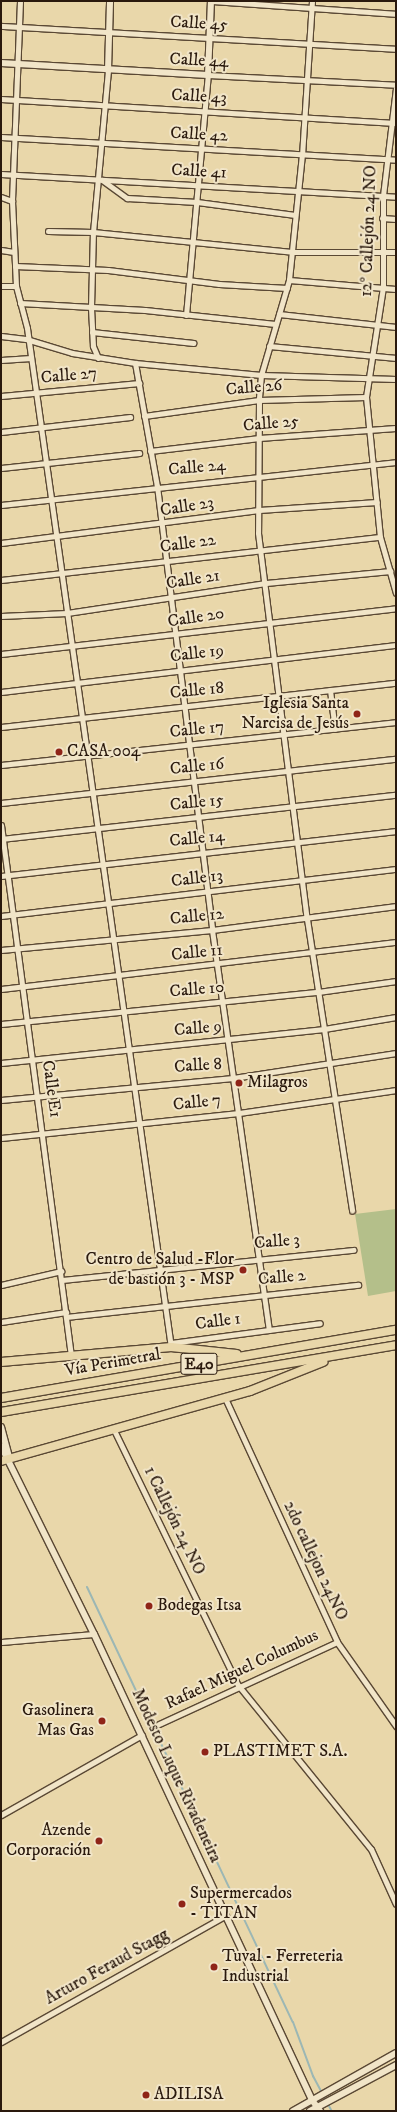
<!DOCTYPE html>
<html>
<head>
<meta charset="utf-8">
<style>
  body { margin:0 }
  #map { position:relative; width:397px; height:2112px; overflow:hidden; background:#e9d7aa; font-family:"IM FELL DW Pica",serif }
  div>[style] { position:absolute }
  .green>* { inset:0; background:#b4bf8a }
  .stream>* { height:2px; margin:-1px; padding:0 1px; transform-origin:1px; border-radius:1px; background:#9cb7b4 }
  .roads { filter:drop-shadow(1px 0 #5a4834) drop-shadow(-1px 0 #5a4834) drop-shadow(0 1px #5a4834) drop-shadow(0 -1px #5a4834) }
  .minor>* { height:5px; margin:-2.5px; padding:0 2.5px; transform-origin:2.5px; border-radius:2.5px; background:#f1e5c8 }
  .tertiary>* { height:6px; margin:-3px; padding:0 3px; transform-origin:3px; border-radius:3px; background:#f1e5c8 }
  .trunk>* { height:8px; margin:-4px; padding:0 4px; transform-origin:4px; border-radius:4px; background:#e9d7aa }
  .dots>* { width:11px; height:11px; translate:-50% -50%; box-sizing:border-box; border:2px solid #f1e5c8; border-radius:50% }
  span { translate:-50% -50%; white-space:nowrap; text-align:center; line-height:1.15; -webkit-text-stroke:4px #f1e5c8; paint-order:stroke }
  .shield-label span { padding:1px 3px; background:#f1e5c8; border:1px solid; border-radius:3px; -webkit-text-stroke-width:0 }
  .shield-label { font-size:16px; color:#2a190d; font-weight:700 }
  .street-label { font-size:17px; color:#2a190d }
  .poi-label { font-size:17px; color:#2a190d }
  .right { translate:-100% -50%; text-align:right }
  .left { translate:0 -50%; text-align:left }
  .frame { position:absolute; inset:0; border:2px solid #2a190d; pointer-events:none }
</style>
</head>
<body>
<div id="map">
  <div class="green">
    <div style="clip-path:polygon(396px 1209px,396px 1291px,368px 1296px,355px 1214px)"></div>
  </div>
  <div class="stream">
    <div style="left:87px;top:1587px;width:481px;rotate:64.7deg"></div>
    <div style="left:293px;top:2022px;width:58px;rotate:69.7deg"></div>
    <div style="left:313px;top:2076px;width:40px;rotate:62deg"></div>
  </div>
  <div class="roads">
    <div class="minor">
      <div style="left:20px;top:1px;width:200px;rotate:92.3deg"></div>
      <div style="left:12px;top:201px;width:85px;rotate:87.3deg"></div>
      <div style="left:16px;top:286px;width:43px;rotate:75.3deg"></div>
      <div style="left:27px;top:328px;width:1029px;rotate:81.96deg"></div>
      <div style="left:211px;top:1px;width:185px;rotate:4deg"></div>
      <div style="left:312px;top:1px;width:153px;rotate:93.7deg"></div>
      <div style="left:302px;top:154px;width:127px;rotate:95.9deg"></div>
      <div style="left:289px;top:280px;width:99px;rotate:106.4deg"></div>
      <div style="left:261px;top:375px;width:25px;rotate:95deg"></div>
      <div style="left:259px;top:400px;width:133px;rotate:90.4deg"></div>
      <div style="left:258px;top:533px;width:389px;rotate:82.8deg"></div>
      <div style="left:307px;top:919px;width:295px;rotate:81.2deg"></div>
      <div style="left:1px;top:26px;width:396px;rotate:3.3deg"></div>
      <div style="left:396px;top:88px;width:109px;rotate:96.9deg"></div>
      <div style="left:383px;top:196px;width:91px;rotate:90deg"></div>
      <div style="left:383px;top:287px;width:111px;rotate:98.8deg"></div>
      <div style="left:366px;top:397px;width:141px;rotate:84.3deg"></div>
      <div style="left:380px;top:537px;width:58px;rotate:74.1deg"></div>
      <div style="left:1px;top:99px;width:395px;rotate:3.5deg"></div>
      <div style="left:1px;top:137px;width:396px;rotate:3.3deg"></div>
      <div style="left:1px;top:174px;width:396px;rotate:3.3deg"></div>
      <div style="left:102px;top:180px;width:31px;rotate:36deg"></div>
      <div style="left:127px;top:198px;width:70px;rotate:3.3deg"></div>
      <div style="left:197px;top:202px;width:99px;rotate:7.6deg"></div>
      <div style="left:1px;top:197px;width:12px;rotate:20deg"></div>
      <div style="left:382px;top:218px;width:14px;rotate:4deg"></div>
      <div style="left:48px;top:231px;width:45px;rotate:1.3deg"></div>
      <div style="left:93px;top:232px;width:200px;rotate:5.7deg"></div>
      <div style="left:292px;top:252px;width:104px"></div>
      <div style="left:1px;top:250px;width:13px;rotate:9deg"></div>
      <div style="left:15px;top:266px;width:93px;rotate:2.5deg"></div>
      <div style="left:108px;top:270px;width:112px;rotate:7.2deg"></div>
      <div style="left:219px;top:284px;width:68px;rotate:3.4deg"></div>
      <div style="left:289px;top:280px;width:107px;rotate:4.8deg"></div>
      <div style="left:1px;top:286px;width:15px"></div>
      <div style="left:20px;top:303px;width:125px;rotate:3.2deg"></div>
      <div style="left:145px;top:310px;width:131px;rotate:6.1deg"></div>
      <div style="left:279px;top:314px;width:118px;rotate:6.3deg"></div>
      <div style="left:186px;top:315px;width:241px;rotate:-84.8deg"></div>
      <div style="left:208px;top:75px;width:188px;rotate:3deg"></div>
      <div style="left:92px;top:332px;width:102px;rotate:6.2deg"></div>
      <div style="left:1px;top:336px;width:25px;rotate:7deg"></div>
      <div style="left:26px;top:339px;width:48px;rotate:16.9deg"></div>
      <div style="left:72px;top:353px;width:64px;rotate:9deg"></div>
      <div style="left:135px;top:363px;width:127px;rotate:5.4deg"></div>
      <div style="left:261px;top:375px;width:135px;rotate:1.7deg"></div>
      <div style="left:269px;top:346px;width:128px;rotate:5.4deg"></div>
      <div style="left:98px;top:358px;width:13px;rotate:-113deg"></div>
      <div style="left:93px;top:346px;width:39px;rotate:-93deg"></div>
      <div style="left:91px;top:307px;width:75px;rotate:-88.5deg"></div>
      <div style="left:93px;top:232px;width:163px;rotate:-84.7deg"></div>
      <div style="left:1px;top:360px;width:30px;rotate:-4deg"></div>
      <div style="left:135px;top:363px;width:125px;rotate:79.9deg"></div>
      <div style="left:157px;top:486px;width:447px;rotate:82.9deg"></div>
      <div style="left:212px;top:930px;width:404px;rotate:81.9deg"></div>
      <div style="left:1px;top:396px;width:139px;rotate:-5.4deg"></div>
      <div style="left:144px;top:416px;width:116px;rotate:-7.9deg"></div>
      <div style="left:259px;top:400px;width:107px;rotate:-1.6deg"></div>
      <div style="left:1px;top:432px;width:130px;rotate:-6.6deg"></div>
      <div style="left:150px;top:451px;width:110px;rotate:-6.8deg"></div>
      <div style="left:259px;top:438px;width:137px;rotate:-4.2deg"></div>
      <div style="left:1px;top:468px;width:139px;rotate:-6.2deg"></div>
      <div style="left:1px;top:505px;width:397px;rotate:-6.2deg"></div>
      <div style="left:1px;top:543px;width:260px;rotate:-7.3deg"></div>
      <div style="left:259px;top:510px;width:118px;rotate:-3.9deg"></div>
      <div style="left:1px;top:580px;width:381px;rotate:-6.5deg"></div>
      <div style="left:1px;top:616px;width:66px;rotate:-2.6deg"></div>
      <div style="left:67px;top:613px;width:201px;rotate:-8.6deg"></div>
      <div style="left:266px;top:583px;width:125px;rotate:-5.5deg"></div>
      <div style="left:1px;top:654px;width:398px;rotate:-6.6deg"></div>
      <div style="left:330px;top:690px;width:39px;rotate:83deg"></div>
      <div style="left:1px;top:692px;width:398px;rotate:-6.8deg"></div>
      <div style="left:1px;top:727px;width:397px;rotate:-6.4deg"></div>
      <div style="left:1px;top:765px;width:397px;rotate:-6.2deg"></div>
      <div style="left:1px;top:803px;width:397px;rotate:-6.4deg"></div>
      <div style="left:1px;top:825px;width:536px;rotate:82.49deg"></div>
      <div style="left:1px;top:839px;width:397px;rotate:-6.4deg"></div>
      <div style="left:1px;top:876px;width:398px;rotate:-6.5deg"></div>
      <div style="left:1px;top:916px;width:398px;rotate:-6.8deg"></div>
      <div style="left:1px;top:950px;width:212px;rotate:-5.4deg"></div>
      <div style="left:212px;top:930px;width:186px;rotate:-7.4deg"></div>
      <div style="left:1px;top:989px;width:398px;rotate:-6.8deg"></div>
      <div style="left:1px;top:1024px;width:319px;rotate:-5.8deg"></div>
      <div style="left:318px;top:992px;width:79px;rotate:-8deg"></div>
      <div style="left:1px;top:1063px;width:325px;rotate:-6deg"></div>
      <div style="left:324px;top:1029px;width:73px;rotate:-9.5deg"></div>
      <div style="left:1px;top:1100px;width:233px;rotate:-5.4deg"></div>
      <div style="left:233px;top:1078px;width:165px;rotate:-8.7deg"></div>
      <div style="left:1px;top:1138px;width:239px;rotate:-6deg"></div>
      <div style="left:239px;top:1113px;width:159px;rotate:-8.3deg"></div>
      <div style="left:62px;top:1280px;width:293px;rotate:-5.9deg"></div>
      <div style="left:1px;top:1285px;width:62px;rotate:-13.1deg"></div>
      <div style="left:66px;top:1317px;width:294px;rotate:-6.3deg"></div>
      <div style="left:1px;top:1322px;width:66px;rotate:-8.7deg"></div>
      <div style="left:171px;top:1343px;width:150px;rotate:-7.6deg"></div>
      <div style="left:225px;top:1398px;width:268px;rotate:65.3deg"></div>
      <div style="left:337px;top:1642px;width:103px;rotate:54.9deg"></div>
      <div style="left:113px;top:1428px;width:286px;rotate:64.1deg"></div>
      <div style="left:238px;top:1685px;width:211px;rotate:51deg"></div>
      <div style="left:371px;top:1849px;width:60px;rotate:65.6deg"></div>
      <div style="left:1px;top:1642px;width:93px;rotate:-4.9deg"></div>
      <div style="left:159px;top:1724px;width:196px;rotate:-24.7deg"></div>
      <div style="left:1px;top:1815px;width:162px;rotate:-29.6deg"></div>
      <div style="left:1px;top:2042px;width:258px;rotate:-29.4deg"></div>
    </div>
    <div class="tertiary">
      <div style="left:1px;top:63px;width:207px;rotate:3.3deg"></div>
      <div style="left:208px;top:75px;width:74px;rotate:-87.7deg"></div>
      <div style="left:108px;top:70px;width:69px;rotate:-88.3deg"></div>
      <div style="left:1px;top:1427px;width:30px;rotate:75deg"></div>
      <div style="left:1px;top:1446px;width:210px;rotate:63.7deg"></div>
      <div style="left:94px;top:1634px;width:514px;rotate:64.93deg"></div>
      <div style="left:312px;top:2100px;width:14px;rotate:54deg"></div>
      <div style="left:293px;top:2111px;width:118px;rotate:-29.4deg"></div>
      <div style="left:310px;top:2111px;width:98px;rotate:-28.1deg"></div>
    </div>
    <div class="trunk">
      <div style="left:1px;top:1362px;width:171px;rotate:-5deg"></div>
      <div style="left:171px;top:1347px;width:66px;rotate:6.1deg"></div>
      <div style="left:1px;top:1398px;width:401px;rotate:-9.8deg"></div>
      <div style="left:1px;top:1412px;width:401px;rotate:-9.6deg"></div>
      <div style="left:1px;top:1461px;width:259px;rotate:-15.7deg"></div>
      <div style="left:250px;top:1391px;width:79px;rotate:-21.7deg"></div>
    </div>
  </div>
  <div class="dots">
    <div style="left:357px;top:714px;background:#8f2418"></div>
    <div style="left:59px;top:752px;background:#8f2418"></div>
    <div style="left:239px;top:1083px;background:#8f2418"></div>
    <div style="left:243px;top:1270px;background:#8f2418"></div>
    <div style="left:149px;top:1606px;background:#8f2418"></div>
    <div style="left:102px;top:1721px;background:#8f2418"></div>
    <div style="left:205px;top:1752px;background:#8f2418"></div>
    <div style="left:99px;top:1841px;background:#8f2418"></div>
    <div style="left:182px;top:1904px;background:#8f2418"></div>
    <div style="left:214px;top:1967px;background:#8f2418"></div>
    <div style="left:146px;top:2095px;background:#8f2418"></div>
  </div>
  <div class="shield-label">
    <span style="left:199px;top:1364px">E40</span>
  </div>
  <div class="street-label">
    <span style="left:199px;top:24px;rotate:3deg">Calle 45</span>
    <span style="left:199px;top:61px;rotate:3deg">Calle 44</span>
    <span style="left:199px;top:97px;rotate:3deg">Calle 43</span>
    <span style="left:199px;top:135px;rotate:3deg">Calle 42</span>
    <span style="left:199px;top:172px;rotate:3deg">Calle 41</span>
    <span style="left:369px;top:231px;rotate:-88deg">12° Callejón 24 NO</span>
    <span style="left:69px;top:376px;rotate:-5deg">Calle 27</span>
    <span style="left:254px;top:388px;rotate:-5deg">Calle 26</span>
    <span style="left:271px;top:424px;rotate:-5deg">Calle 25</span>
    <span style="left:197px;top:468px;rotate:-5deg">Calle 24</span>
    <span style="left:187px;top:507px;rotate:-9deg">Calle 23</span>
    <span style="left:188px;top:544px;rotate:-8deg">Calle 22</span>
    <span style="left:193px;top:580px;rotate:-9deg">Calle 21</span>
    <span style="left:196px;top:618px;rotate:-9deg">Calle 20</span>
    <span style="left:197px;top:654px;rotate:-7deg">Calle 19</span>
    <span style="left:197px;top:691px;rotate:-6deg">Calle 18</span>
    <span style="left:197px;top:730px;rotate:-6deg">Calle 17</span>
    <span style="left:197px;top:767px;rotate:-6deg">Calle 16</span>
    <span style="left:197px;top:803px;rotate:-6deg">Calle 15</span>
    <span style="left:197px;top:839px;rotate:-6deg">Calle 14</span>
    <span style="left:197px;top:879px;rotate:-7deg">Calle 13</span>
    <span style="left:197px;top:917px;rotate:-6deg">Calle 12</span>
    <span style="left:197px;top:953px;rotate:-6deg">Calle 11</span>
    <span style="left:197px;top:990px;rotate:-5deg">Calle 10</span>
    <span style="left:198px;top:1029px;rotate:-5deg">Calle 9</span>
    <span style="left:198px;top:1066px;rotate:-4deg">Calle 8</span>
    <span style="left:51px;top:1089px;rotate:82deg">Calle E1</span>
    <span style="left:197px;top:1103px;rotate:-6deg">Calle 7</span>
    <span style="left:277px;top:1242px;rotate:-5deg">Calle 3</span>
    <span style="left:282px;top:1278px;rotate:-5deg">Calle 2</span>
    <span style="left:218px;top:1322px;rotate:-8deg">Calle 1</span>
    <span style="left:113px;top:1363px;rotate:-10deg">Vía Perimetral</span>
    <span style="left:174px;top:1521px;rotate:64deg">1 Callejón 24 NO</span>
    <span style="left:315px;top:1561px;rotate:65deg">2do callejon 24NO</span>
    <span style="left:242px;top:1670px;rotate:-25deg">Rafael Miguel Columbus</span>
    <span style="left:176px;top:1776px;rotate:65deg">Modesto Luque Rivadeneira</span>
    <span style="left:107px;top:1967px;rotate:-29deg">Arturo Feraud Stagg</span>
  </div>
  <div class="poi-label">
    <span class="right" style="left:349px;top:714px">Iglesia Santa<br>Narcisa de Jesús</span>
    <span class="left" style="left:67px;top:752px">CASA 004</span>
    <span class="left" style="left:247px;top:1083px">Milagros</span>
    <span class="right" style="left:234px;top:1270px">Centro de Salud -Flor<br>de bastión 3 - MSP</span>
    <span class="left" style="left:157px;top:1606px">Bodegas Itsa</span>
    <span class="right" style="left:94px;top:1721px">Gasolinera<br>Mas Gas</span>
    <span class="left" style="left:213px;top:1752px">PLASTIMET S.A.</span>
    <span class="right" style="left:91px;top:1841px">Azende<br>Corporación</span>
    <span class="left" style="left:190px;top:1904px">Supermercados<br>- TITAN</span>
    <span class="left" style="left:222px;top:1967px">Tuval - Ferreteria<br>Industrial</span>
    <span class="left" style="left:154px;top:2095px">ADILISA</span>
  </div>
  <div class="frame"></div>
</div>
</body>
</html>
